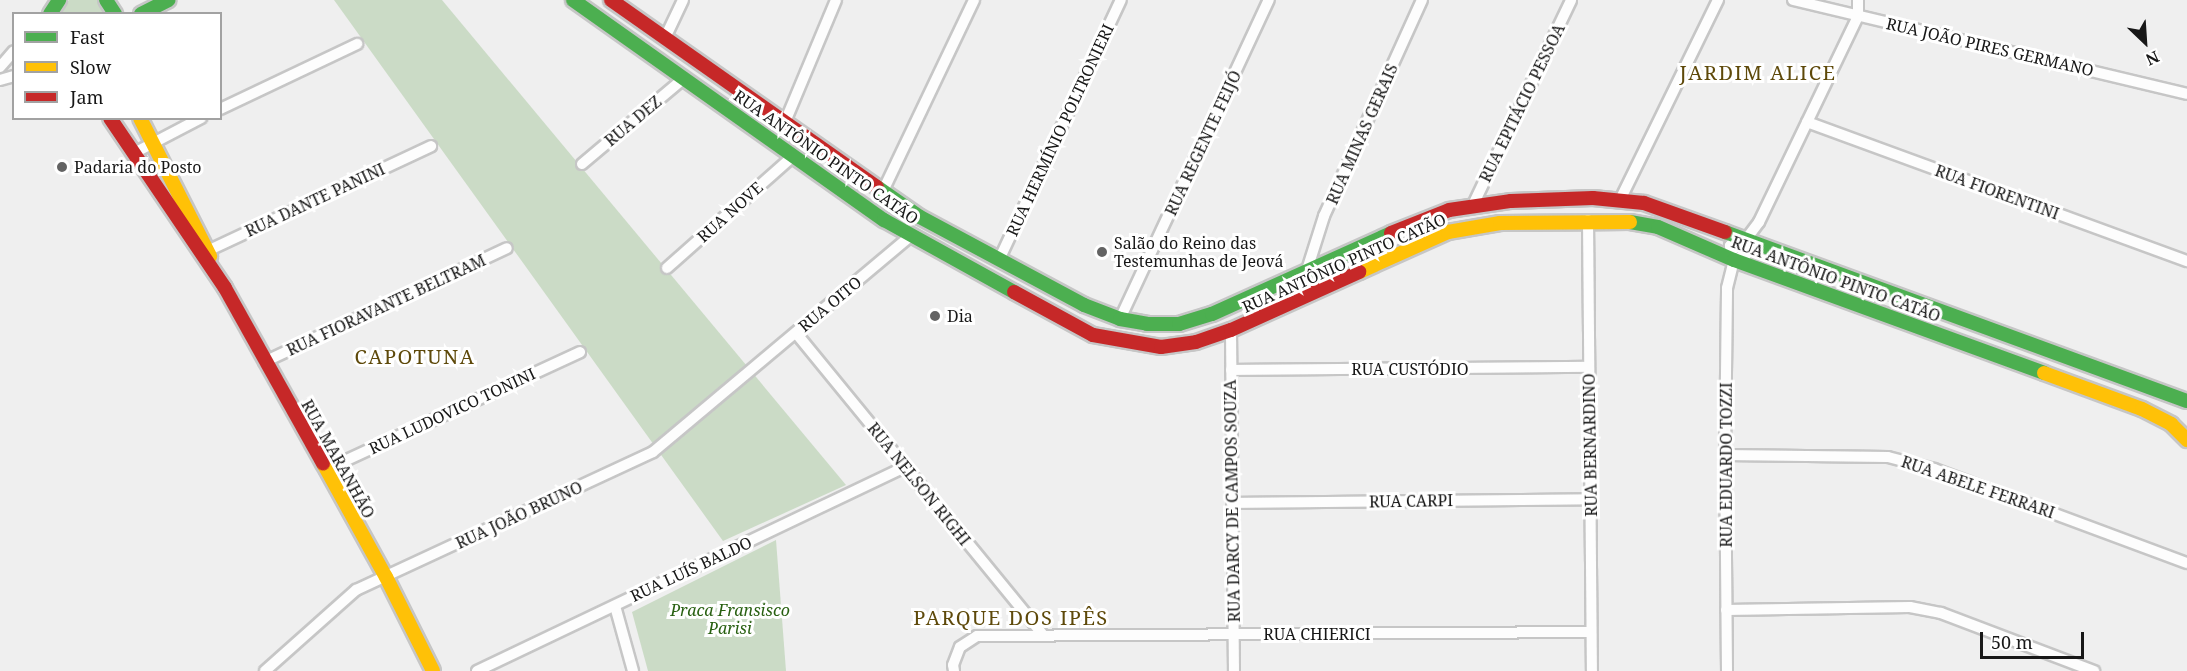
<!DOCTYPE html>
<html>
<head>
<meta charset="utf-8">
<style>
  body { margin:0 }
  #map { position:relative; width:2187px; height:671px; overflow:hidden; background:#efefef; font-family:"Noto Serif",serif }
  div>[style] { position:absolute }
  .green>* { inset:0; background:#cbdbc6 }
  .roads { filter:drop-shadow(2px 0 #c6c6c6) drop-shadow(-2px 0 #c6c6c6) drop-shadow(0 2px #c6c6c6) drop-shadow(0 -2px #c6c6c6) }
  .street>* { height:10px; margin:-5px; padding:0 5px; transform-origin:5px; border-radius:5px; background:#fdfdfd }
  .fast>* { height:14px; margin:-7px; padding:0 7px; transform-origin:7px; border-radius:7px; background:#4caf50 }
  .slow>* { height:14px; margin:-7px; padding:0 7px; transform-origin:7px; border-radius:7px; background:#ffc107 }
  .jam>* { height:14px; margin:-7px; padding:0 7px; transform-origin:7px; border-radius:7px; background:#c62828 }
  .dots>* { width:16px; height:16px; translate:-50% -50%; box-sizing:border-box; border:3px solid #fff; border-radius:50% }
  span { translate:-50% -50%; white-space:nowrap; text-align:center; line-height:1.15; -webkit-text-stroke:6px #fff; paint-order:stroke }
  .street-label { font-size:16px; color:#171717 }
  .poi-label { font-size:16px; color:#171717 }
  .left { translate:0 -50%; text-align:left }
  .park-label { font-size:16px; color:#286011; font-style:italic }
  .quarter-label { font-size:20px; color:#5e490a; letter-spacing:1.5px }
  .legend { position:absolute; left:12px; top:12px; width:210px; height:108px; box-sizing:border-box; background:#fff; border:2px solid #a2a2a2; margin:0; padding:8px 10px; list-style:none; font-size:18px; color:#171717 }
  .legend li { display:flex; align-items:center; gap:12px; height:30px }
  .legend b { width:30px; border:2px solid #a2a2a2 }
  .north { position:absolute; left:2115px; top:12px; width:60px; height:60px; -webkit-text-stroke:4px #fff; paint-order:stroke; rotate:155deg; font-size:16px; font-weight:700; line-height:24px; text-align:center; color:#171717 }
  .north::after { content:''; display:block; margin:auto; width:21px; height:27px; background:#171717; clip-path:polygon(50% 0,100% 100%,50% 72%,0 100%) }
  .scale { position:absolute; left:1980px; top:632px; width:104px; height:27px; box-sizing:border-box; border:3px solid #171717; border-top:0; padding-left:8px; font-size:18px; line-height:21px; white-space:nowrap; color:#171717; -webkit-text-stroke:4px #fff; paint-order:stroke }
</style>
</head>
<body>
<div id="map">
  <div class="green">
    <div style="clip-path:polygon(69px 0,98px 0,108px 14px,57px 14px)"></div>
    <div style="clip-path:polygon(334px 0,442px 0,846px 485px,723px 541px)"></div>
    <div style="clip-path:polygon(776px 540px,786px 671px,648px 671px,632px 612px)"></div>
  </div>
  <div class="roads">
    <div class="street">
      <div style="left:1793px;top:0;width:405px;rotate:13.4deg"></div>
      <div style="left:665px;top:38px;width:42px;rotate:-64.7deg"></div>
      <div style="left:0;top:67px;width:21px;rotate:-49deg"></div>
      <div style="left:0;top:80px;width:15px;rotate:-16deg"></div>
      <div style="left:220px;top:109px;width:152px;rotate:-25.4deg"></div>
      <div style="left:785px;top:122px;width:132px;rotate:-67.3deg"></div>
      <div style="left:1807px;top:122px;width:405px;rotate:20.1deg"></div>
      <div style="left:134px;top:153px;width:76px;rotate:-27.6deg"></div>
      <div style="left:582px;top:164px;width:133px;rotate:-40.1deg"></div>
      <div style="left:882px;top:193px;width:214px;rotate:-64.5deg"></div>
      <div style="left:1620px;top:200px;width:223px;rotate:-63.9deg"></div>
      <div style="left:1473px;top:205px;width:227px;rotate:-64.4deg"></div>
      <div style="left:1588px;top:220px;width:451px;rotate:89.5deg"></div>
      <div style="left:1747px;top:238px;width:20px;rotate:-53deg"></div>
      <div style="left:1759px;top:222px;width:229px;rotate:-64.3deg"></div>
      <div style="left:1858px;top:16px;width:16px;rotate:-90deg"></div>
      <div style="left:203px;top:253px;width:252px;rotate:-25.1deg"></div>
      <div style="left:999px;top:260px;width:287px;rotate:-64.9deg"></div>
      <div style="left:1734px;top:260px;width:15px;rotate:-106deg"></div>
      <div style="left:1730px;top:246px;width:6px;rotate:-51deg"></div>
      <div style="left:1734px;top:241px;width:10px;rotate:-17deg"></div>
      <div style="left:1734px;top:260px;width:13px;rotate:-23deg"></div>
      <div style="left:1746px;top:255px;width:6px;rotate:-59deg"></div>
      <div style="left:1749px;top:250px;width:12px;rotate:-99deg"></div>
      <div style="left:667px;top:268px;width:169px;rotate:-41.6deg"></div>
      <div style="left:1307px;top:270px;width:57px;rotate:-72.5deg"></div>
      <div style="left:1324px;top:216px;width:237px;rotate:-65.6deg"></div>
      <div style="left:1120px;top:319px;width:352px;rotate:-65deg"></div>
      <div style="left:1231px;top:330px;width:341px;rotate:89.5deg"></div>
      <div style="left:796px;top:333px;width:390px;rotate:50.7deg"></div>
      <div style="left:264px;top:362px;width:268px;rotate:-25.1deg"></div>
      <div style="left:1231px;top:370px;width:358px;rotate:-0.5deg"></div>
      <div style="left:1725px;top:455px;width:163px;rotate:0.7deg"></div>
      <div style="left:1888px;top:457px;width:48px;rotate:14.6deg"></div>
      <div style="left:1934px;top:469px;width:270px;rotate:20.4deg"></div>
      <div style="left:325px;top:470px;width:281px;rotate:-24.8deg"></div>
      <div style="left:1232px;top:503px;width:358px;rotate:-0.6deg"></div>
      <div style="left:615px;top:606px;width:67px;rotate:74.5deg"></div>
      <div style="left:1726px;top:610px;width:184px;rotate:-0.9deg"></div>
      <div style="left:1910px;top:607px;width:32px;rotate:11deg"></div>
      <div style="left:1941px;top:613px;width:164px;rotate:20.8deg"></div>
      <div style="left:265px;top:671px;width:122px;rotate:-41.7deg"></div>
      <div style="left:356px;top:590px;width:327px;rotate:-24.9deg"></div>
      <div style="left:653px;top:452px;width:336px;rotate:-40deg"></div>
      <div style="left:477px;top:671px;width:474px;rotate:-25.5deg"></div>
      <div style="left:954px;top:671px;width:6px;rotate:-99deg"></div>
      <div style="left:953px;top:665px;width:19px;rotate:-69deg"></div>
      <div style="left:960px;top:647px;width:20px;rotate:-33deg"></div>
      <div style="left:977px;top:636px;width:614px;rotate:-0.37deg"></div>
      <div style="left:1727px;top:671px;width:216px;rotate:-90.5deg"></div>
      <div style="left:1725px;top:455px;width:167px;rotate:-89.3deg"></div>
      <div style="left:1727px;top:288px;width:29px;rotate:-76deg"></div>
    </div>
    <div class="fast">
      <div style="left:106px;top:0;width:17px;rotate:57deg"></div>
      <div style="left:573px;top:0;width:381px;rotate:35.3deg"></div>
      <div style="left:884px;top:220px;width:149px;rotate:29deg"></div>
      <div style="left:50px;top:14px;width:17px;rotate:-57deg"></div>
      <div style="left:141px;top:14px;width:31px;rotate:-27deg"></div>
      <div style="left:877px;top:187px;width:52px;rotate:34.9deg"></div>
      <div style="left:920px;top:217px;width:186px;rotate:28.2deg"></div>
      <div style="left:1084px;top:305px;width:39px;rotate:21deg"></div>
      <div style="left:1120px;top:319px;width:27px;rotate:10deg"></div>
      <div style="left:1147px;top:324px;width:32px"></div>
      <div style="left:1179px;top:324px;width:34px;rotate:-17deg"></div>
      <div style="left:1212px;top:314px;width:196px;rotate:-24.3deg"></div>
      <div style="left:1630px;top:222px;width:28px;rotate:10deg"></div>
      <div style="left:1658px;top:227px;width:83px;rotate:23.5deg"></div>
      <div style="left:1734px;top:260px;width:330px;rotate:20deg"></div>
      <div style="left:1725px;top:232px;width:492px;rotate:20.1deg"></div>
    </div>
    <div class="slow">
      <div style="left:140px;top:118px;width:155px;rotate:63.1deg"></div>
      <div style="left:1359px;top:272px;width:98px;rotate:-24.2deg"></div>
      <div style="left:1448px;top:232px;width:53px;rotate:-9.8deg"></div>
      <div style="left:1500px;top:223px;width:130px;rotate:-0.4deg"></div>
      <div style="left:2044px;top:373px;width:104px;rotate:20.2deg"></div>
      <div style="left:2142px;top:409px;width:33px;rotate:27deg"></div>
      <div style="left:2171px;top:424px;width:23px;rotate:45deg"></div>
      <div style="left:323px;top:463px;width:130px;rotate:61.1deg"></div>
      <div style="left:386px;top:577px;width:105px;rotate:63.4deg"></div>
    </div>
    <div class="jam">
      <div style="left:611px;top:0;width:325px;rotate:35.1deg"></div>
      <div style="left:110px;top:118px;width:205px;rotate:55.9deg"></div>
      <div style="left:225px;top:288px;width:201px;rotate:60.8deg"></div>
      <div style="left:1391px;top:233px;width:62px;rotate:-21.6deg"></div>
      <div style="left:1449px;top:210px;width:63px;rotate:-8.3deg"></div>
      <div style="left:1511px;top:201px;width:82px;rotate:-2.1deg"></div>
      <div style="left:1593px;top:198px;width:51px;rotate:5.6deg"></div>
      <div style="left:1644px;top:203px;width:86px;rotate:19.7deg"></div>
      <div style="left:1014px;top:292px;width:90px;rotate:28.6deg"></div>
      <div style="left:1093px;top:335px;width:69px;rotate:10deg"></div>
      <div style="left:1161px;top:347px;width:35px;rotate:-8deg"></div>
      <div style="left:1196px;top:342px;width:37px;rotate:-19deg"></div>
      <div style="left:1231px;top:330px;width:141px;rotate:-24.4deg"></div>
    </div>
  </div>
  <div class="dots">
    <div style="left:62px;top:167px;background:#636363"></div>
    <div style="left:1102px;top:252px;background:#636363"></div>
    <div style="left:935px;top:316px;background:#636363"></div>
  </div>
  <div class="street-label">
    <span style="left:1990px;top:47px;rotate:13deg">RUA JOÃO PIRES GERMANO</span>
    <span style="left:1522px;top:103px;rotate:-64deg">RUA EPITÁCIO PESSOA</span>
    <span style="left:633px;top:121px;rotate:-40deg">RUA DEZ</span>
    <span style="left:1060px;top:130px;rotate:-65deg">RUA HERMÍNIO POLTRONIERI</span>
    <span style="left:1362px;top:134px;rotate:-66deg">RUA MINAS GERAIS</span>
    <span style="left:1203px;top:143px;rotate:-65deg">RUA REGENTE FEIJÓ</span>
    <span style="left:826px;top:157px;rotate:35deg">RUA ANTÔNIO PINTO CATÃO</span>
    <span style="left:1997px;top:192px;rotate:20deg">RUA FIORENTINI</span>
    <span style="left:315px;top:200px;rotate:-25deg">RUA DANTE PANINI</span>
    <span style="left:730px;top:212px;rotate:-42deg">RUA NOVE</span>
    <span style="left:1344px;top:263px;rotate:-24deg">RUA ANTÔNIO PINTO CATÃO</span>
    <span style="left:1836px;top:279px;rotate:20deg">RUA ANTÔNIO PINTO CATÃO</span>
    <span style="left:830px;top:304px;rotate:-40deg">RUA OITO</span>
    <span style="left:386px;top:305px;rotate:-25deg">RUA FIORAVANTE BELTRAM</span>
    <span style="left:1410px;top:369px">RUA CUSTÓDIO</span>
    <span style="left:452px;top:411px;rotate:-25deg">RUA LUDOVICO TONINI</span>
    <span style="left:1590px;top:445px;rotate:-91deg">RUA BERNARDINO</span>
    <span style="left:338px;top:459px;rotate:61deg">RUA MARANHÃO</span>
    <span style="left:1726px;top:465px;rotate:-90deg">RUA EDUARDO TOZZI</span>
    <span style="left:919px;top:484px;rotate:51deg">RUA NELSON RIGHI</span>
    <span style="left:1978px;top:487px;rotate:19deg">RUA ABELE FERRARI</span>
    <span style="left:1232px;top:501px;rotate:-91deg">RUA DARCY DE CAMPOS SOUZA</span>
    <span style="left:1411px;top:501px;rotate:-1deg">RUA CARPI</span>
    <span style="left:519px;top:515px;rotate:-25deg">RUA JOÃO BRUNO</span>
    <span style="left:691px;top:569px;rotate:-25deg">RUA LUÍS BALDO</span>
    <span style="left:1317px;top:634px">RUA CHIERICI</span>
  </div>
  <div class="poi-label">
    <span class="left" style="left:74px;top:167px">Padaria do Posto</span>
    <span class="left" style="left:1114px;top:252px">Salão do Reino das<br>Testemunhas de Jeová</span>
    <span class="left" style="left:947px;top:316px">Dia</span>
  </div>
  <div class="park-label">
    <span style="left:730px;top:619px">Praca Fransisco<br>Parisi</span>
  </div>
  <div class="quarter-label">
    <span style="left:1758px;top:72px">JARDIM ALICE</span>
    <span style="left:415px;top:356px">CAPOTUNA</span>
    <span style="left:1011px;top:617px">PARQUE DOS IPÊS</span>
  </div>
  <ul class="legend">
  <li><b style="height:8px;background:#4caf50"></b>Fast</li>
  <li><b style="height:8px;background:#ffc107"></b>Slow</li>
  <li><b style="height:8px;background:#c62828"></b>Jam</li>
  </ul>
  <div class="north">N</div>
  <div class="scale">50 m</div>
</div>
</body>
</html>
